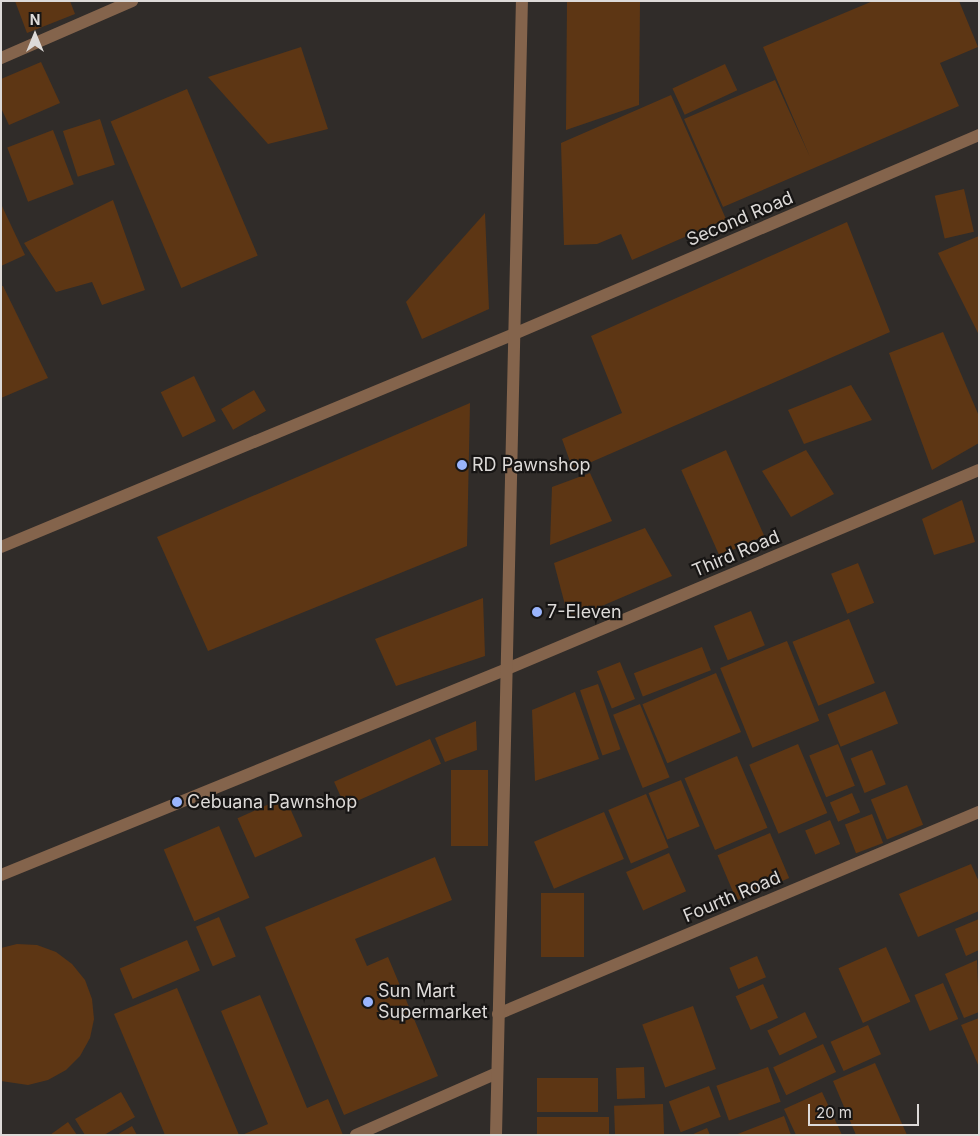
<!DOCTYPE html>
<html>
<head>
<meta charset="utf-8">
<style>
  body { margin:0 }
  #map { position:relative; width:980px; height:1136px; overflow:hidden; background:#302c29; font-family:Inter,sans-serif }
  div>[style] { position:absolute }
  .building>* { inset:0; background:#5d3614; transform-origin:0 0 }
  .minor>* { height:12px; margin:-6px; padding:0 6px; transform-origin:6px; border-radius:6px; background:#84644c }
  .dots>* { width:14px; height:14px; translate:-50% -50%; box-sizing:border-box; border:2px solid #171514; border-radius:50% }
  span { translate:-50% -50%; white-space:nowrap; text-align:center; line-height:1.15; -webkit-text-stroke:4.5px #171514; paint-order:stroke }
  .street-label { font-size:18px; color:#dddad8 }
  .poi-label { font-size:18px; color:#dddad8 }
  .left { translate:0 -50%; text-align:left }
  .frame { position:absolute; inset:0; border:2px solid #dddad8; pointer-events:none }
  .north { position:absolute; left:10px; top:10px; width:50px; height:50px; -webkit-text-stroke:4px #171514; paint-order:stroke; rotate:0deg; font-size:14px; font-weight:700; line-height:20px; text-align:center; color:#dddad8 }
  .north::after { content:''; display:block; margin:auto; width:18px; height:22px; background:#dddad8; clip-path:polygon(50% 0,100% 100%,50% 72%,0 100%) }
  .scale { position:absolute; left:808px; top:1104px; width:111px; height:22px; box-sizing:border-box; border:2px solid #dddad8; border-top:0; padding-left:6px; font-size:15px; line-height:18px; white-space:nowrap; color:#dddad8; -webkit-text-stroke:4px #171514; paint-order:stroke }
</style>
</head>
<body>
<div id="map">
  <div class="building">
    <div style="clip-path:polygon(15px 1px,70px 1px,75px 14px,27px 33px)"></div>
    <div style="clip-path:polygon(567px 1px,640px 1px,639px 105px,566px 130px)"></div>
    <div style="clip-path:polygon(873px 1px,959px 1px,978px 47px,940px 63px,959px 106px,723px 207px,684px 119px,775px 80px,810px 157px,763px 47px)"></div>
    <div style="clip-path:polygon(301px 47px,328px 129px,268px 144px,208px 77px)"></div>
    <div style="clip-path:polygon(41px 62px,60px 103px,9px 125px,1px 108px,1px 79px)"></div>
    <div style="left:725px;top:64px;width:29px;height:58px;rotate:65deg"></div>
    <div style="left:187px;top:89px;width:181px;height:83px;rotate:67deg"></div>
    <div style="clip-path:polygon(671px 95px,726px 219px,632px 260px,621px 234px,597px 244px,564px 245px,561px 143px)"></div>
    <div style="left:100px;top:119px;width:48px;height:39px;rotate:72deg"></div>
    <div style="left:53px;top:130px;width:58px;height:49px;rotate:69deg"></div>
    <div style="left:964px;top:189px;width:44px;height:30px;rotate:77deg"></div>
    <div style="clip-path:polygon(113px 200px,145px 290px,102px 305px,92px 282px,56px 292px,24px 243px)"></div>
    <div style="clip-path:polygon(1px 204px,25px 255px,1px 266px)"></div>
    <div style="clip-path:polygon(485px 213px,489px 309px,422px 339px,406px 302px)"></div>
    <div style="clip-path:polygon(847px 222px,890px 332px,573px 470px,562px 439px,622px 413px,591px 336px)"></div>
    <div style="clip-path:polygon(979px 236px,979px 335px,938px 253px)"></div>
    <div style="clip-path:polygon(1px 286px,3px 286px,48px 378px,1px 398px)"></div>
    <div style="clip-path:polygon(943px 332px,979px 416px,979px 443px,932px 470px,889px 353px)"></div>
    <div style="left:194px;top:376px;width:50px;height:37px;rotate:64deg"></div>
    <div style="clip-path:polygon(851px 385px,872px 420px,804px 444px,788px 410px)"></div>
    <div style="left:254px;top:390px;width:24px;height:38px;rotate:60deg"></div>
    <div style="clip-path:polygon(470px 403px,467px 546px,208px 651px,157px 537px)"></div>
    <div style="left:726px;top:450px;width:94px;height:49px;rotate:66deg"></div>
    <div style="clip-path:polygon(806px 450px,834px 494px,791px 517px,762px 471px)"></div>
    <div style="clip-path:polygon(590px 473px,612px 521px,550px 545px,552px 487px)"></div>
    <div style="clip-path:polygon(962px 500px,975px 542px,934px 555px,922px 519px)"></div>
    <div style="clip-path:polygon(645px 528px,672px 576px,569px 620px,554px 563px)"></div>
    <div style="left:858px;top:563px;width:43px;height:29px;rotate:68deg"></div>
    <div style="clip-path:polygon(483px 598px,485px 656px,396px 686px,375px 639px)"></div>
    <div style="left:751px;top:611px;width:37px;height:40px;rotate:68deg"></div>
    <div style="left:849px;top:619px;width:69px;height:61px;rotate:68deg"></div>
    <div style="left:787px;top:641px;width:86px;height:72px;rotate:68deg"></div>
    <div style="left:702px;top:647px;width:25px;height:73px;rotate:69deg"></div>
    <div style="left:620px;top:662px;width:40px;height:25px;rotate:68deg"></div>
    <div style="left:716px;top:673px;width:64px;height:80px;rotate:67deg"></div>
    <div style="left:598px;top:684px;width:69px;height:19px;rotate:71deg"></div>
    <div style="left:885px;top:691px;width:35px;height:62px;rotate:68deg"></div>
    <div style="clip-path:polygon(575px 692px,599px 759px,535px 781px,532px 710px)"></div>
    <div style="left:640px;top:704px;width:79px;height:29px;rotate:68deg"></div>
    <div style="clip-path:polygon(476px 721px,477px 750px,445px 762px,435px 738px)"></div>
    <div style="left:430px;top:739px;width:27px;height:105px;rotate:66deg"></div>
    <div style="left:798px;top:744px;width:75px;height:53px;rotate:67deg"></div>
    <div style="left:838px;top:744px;width:45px;height:31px;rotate:68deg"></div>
    <div style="left:872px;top:750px;width:37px;height:23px;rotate:68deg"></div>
    <div style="left:737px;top:756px;width:78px;height:57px;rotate:67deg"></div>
    <div style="left:451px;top:770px;width:37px;height:76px"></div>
    <div style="left:681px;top:780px;width:50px;height:35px;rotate:68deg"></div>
    <div style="left:907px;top:785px;width:43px;height:39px;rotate:68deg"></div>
    <div style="left:852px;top:793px;width:21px;height:24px;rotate:67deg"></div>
    <div style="left:646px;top:794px;width:58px;height:41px;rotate:67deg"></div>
    <div style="left:285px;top:797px;width:43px;height:52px;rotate:66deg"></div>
    <div style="left:604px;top:812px;width:51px;height:76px;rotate:67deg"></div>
    <div style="left:872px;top:814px;width:31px;height:29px;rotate:69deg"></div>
    <div style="left:830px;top:820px;width:26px;height:27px;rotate:67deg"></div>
    <div style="left:219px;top:826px;width:78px;height:60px;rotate:67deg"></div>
    <div style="left:770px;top:833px;width:49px;height:57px;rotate:67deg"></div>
    <div style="left:669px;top:853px;width:42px;height:47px;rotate:66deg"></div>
    <div style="clip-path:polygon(435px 857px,452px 900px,355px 939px,367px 966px,388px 957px,438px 1076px,344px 1115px,265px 927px)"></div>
    <div style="clip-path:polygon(971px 864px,979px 882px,979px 911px,918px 937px,899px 894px)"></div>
    <div style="left:541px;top:893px;width:43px;height:64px"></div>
    <div style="left:219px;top:917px;width:43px;height:25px;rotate:67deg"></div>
    <div style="clip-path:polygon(979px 919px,979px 950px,966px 956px,955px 929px)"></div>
    <div style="left:187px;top:940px;width:33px;height:73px;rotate:67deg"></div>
    <div style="clip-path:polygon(17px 944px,37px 945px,56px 952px,72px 964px,85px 980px,92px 999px,94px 1019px,90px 1038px,80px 1056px,66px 1070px,48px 1080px,28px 1085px,1px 1081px,1px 948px)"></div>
    <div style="left:886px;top:947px;width:60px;height:52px;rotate:66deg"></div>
    <div style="left:757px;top:956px;width:23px;height:30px;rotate:67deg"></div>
    <div style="clip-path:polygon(977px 960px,979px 1012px,964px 1018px,945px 974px)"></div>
    <div style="left:943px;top:983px;width:39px;height:31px;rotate:67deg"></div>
    <div style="left:763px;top:984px;width:37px;height:30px;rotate:66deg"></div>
    <div style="clip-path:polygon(177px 988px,239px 1135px,165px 1135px,114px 1014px)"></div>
    <div style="clip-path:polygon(260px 995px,307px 1108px,328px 1099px,343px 1135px,242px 1135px,268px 1124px,221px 1011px)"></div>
    <div style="left:693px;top:1006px;width:67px;height:54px;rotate:70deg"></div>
    <div style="left:805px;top:1012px;width:28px;height:42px;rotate:64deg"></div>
    <div style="clip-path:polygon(979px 1018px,979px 1067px,961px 1025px)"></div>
    <div style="left:868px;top:1025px;width:32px;height:41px;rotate:66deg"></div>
    <div style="left:823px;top:1044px;width:31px;height:55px;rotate:65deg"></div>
    <div style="clip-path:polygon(875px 1063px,907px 1135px,856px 1135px,833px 1081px)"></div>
    <div style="left:644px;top:1067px;width:31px;height:28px;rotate:88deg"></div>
    <div style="left:768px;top:1067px;width:37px;height:55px;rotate:70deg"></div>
    <div style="left:598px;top:1078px;width:34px;height:61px;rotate:90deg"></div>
    <div style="left:709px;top:1086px;width:33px;height:43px;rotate:69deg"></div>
    <div style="clip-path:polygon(121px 1092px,135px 1117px,104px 1135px,85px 1135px,75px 1119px)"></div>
    <div style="clip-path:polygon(822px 1092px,842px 1135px,796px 1135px,784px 1109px)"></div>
    <div style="left:663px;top:1104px;width:31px;height:49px;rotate:88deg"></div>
    <div style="clip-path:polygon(784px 1116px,791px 1135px,735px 1135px)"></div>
    <div style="left:609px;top:1117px;width:18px;height:72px;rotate:90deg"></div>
    <div style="clip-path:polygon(68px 1122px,77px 1135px,50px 1135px)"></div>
    <div style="clip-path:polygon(132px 1126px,137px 1135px,117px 1135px)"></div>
    <div style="clip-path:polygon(707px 1128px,710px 1135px,691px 1135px)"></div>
  </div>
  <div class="minor">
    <div style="left:1px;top:58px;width:143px;rotate:-23.5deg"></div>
    <div style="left:1px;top:547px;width:555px;rotate:-22.55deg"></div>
    <div style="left:514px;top:334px;width:506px;rotate:-23.17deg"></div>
    <div style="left:1px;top:875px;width:546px;rotate:-22.15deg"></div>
    <div style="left:507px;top:669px;width:512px;rotate:-22.86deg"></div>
    <div style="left:498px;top:1014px;width:522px;rotate:-22.78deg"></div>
    <div style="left:356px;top:1135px;width:154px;rotate:-23.7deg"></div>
    <div style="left:496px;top:1135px;width:1134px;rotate:-88.69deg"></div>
  </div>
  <div class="dots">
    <div style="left:462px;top:465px;background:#9ab5fd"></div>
    <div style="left:537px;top:612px;background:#9ab5fd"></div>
    <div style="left:177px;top:802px;background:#9ab5fd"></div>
    <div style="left:368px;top:1002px;background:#9ab5fd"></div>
  </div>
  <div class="street-label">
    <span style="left:740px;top:219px;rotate:-23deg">Second Road</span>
    <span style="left:736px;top:554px;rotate:-23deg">Third Road</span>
    <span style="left:732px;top:897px;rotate:-23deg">Fourth Road</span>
  </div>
  <div class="poi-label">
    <span class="left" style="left:472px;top:465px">RD Pawnshop</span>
    <span class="left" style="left:547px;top:612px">7-Eleven</span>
    <span class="left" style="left:187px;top:802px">Cebuana Pawnshop</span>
    <span class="left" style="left:378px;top:1002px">Sun Mart<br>Supermarket</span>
  </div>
  <div class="frame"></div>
  <div class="north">N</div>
  <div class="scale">20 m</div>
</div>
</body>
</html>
